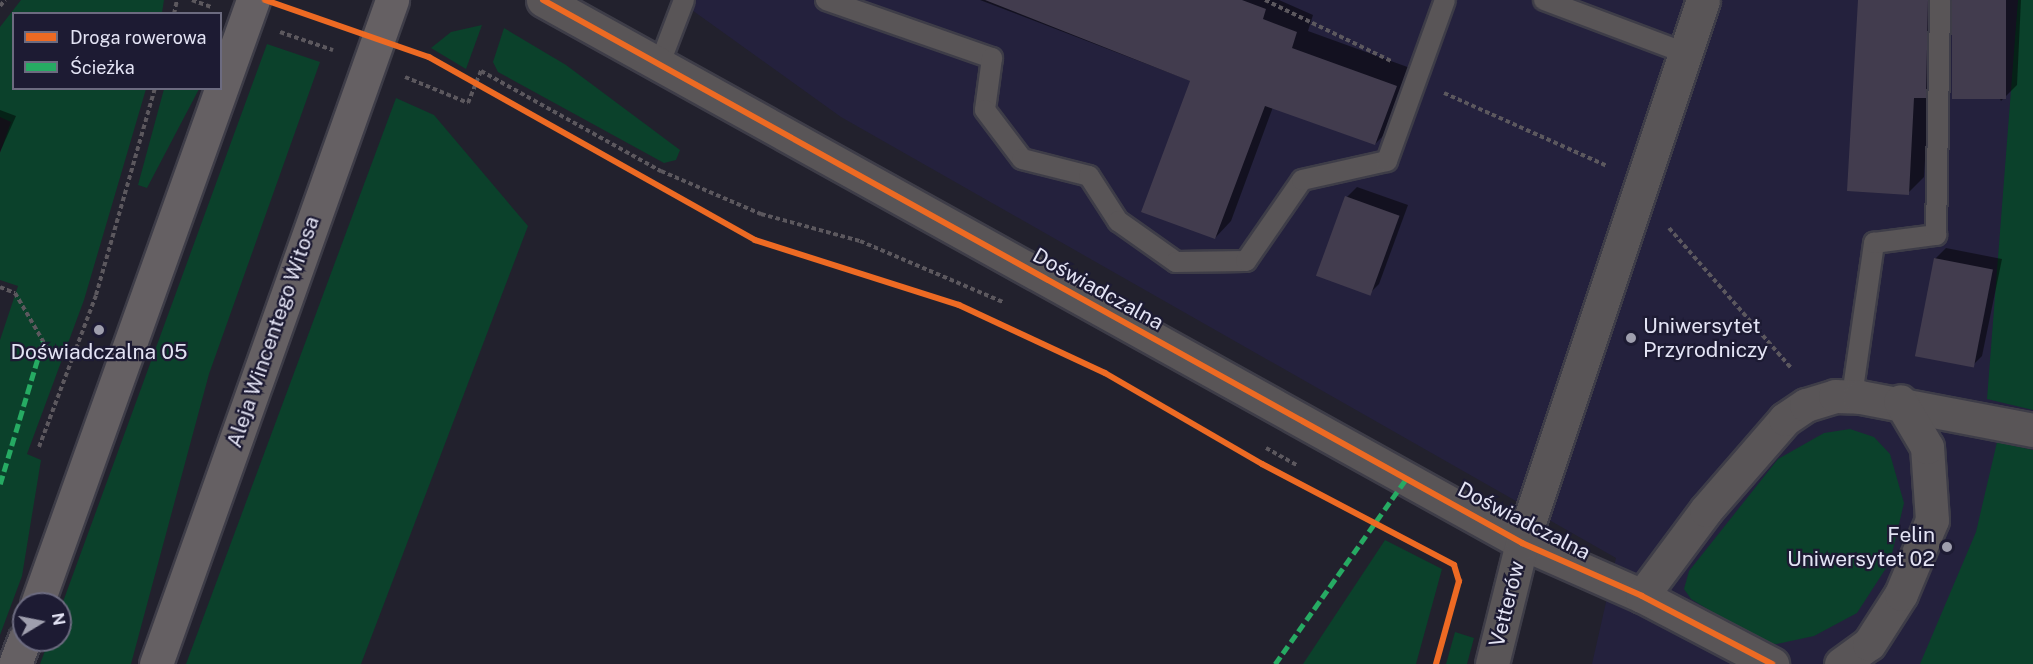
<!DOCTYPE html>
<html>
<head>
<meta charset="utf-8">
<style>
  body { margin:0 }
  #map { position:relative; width:2033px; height:664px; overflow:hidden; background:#22212d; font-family:"Public Sans",sans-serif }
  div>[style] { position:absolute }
  .built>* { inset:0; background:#24213d }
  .green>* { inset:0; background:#0b412b }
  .shadow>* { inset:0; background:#0007 }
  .building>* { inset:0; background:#423c4e; transform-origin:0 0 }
  .path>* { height:4px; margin-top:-2px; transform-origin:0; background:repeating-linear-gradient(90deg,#5c585e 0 4.5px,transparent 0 7.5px) }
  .roads { filter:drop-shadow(2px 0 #3e3d48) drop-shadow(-2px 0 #3e3d48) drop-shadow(0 2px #3e3d48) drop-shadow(0 -2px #3e3d48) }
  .lane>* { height:20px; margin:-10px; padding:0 10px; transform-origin:10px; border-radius:10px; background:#595557 }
  .street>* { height:33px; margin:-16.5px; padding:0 16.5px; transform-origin:16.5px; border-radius:16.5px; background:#595557 }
  .primary>* { height:33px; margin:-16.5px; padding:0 16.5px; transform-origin:16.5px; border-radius:16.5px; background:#656063 }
  .quiet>* { height:4.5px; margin-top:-2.25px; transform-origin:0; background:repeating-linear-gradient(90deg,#26ab63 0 9px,transparent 0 13.5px) }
  .cycleway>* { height:6px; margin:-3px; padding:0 3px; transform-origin:3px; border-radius:3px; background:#ed6a23 }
  .dots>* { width:16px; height:16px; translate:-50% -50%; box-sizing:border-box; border:3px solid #1d1b33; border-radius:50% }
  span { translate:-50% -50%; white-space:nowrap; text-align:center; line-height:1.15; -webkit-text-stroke:4.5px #1d1b33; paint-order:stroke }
  .street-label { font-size:21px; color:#e3e3f4 }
  .poi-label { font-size:21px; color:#e3e3f4 }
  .left { translate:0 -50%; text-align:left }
  .right { translate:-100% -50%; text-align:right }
  .legend { position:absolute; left:12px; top:12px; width:210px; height:78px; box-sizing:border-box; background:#1d1b33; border:2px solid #6c6b80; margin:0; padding:8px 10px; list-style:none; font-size:18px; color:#e3e3f4 }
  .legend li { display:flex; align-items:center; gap:12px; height:30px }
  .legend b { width:30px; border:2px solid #6c6b80 }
  .north { position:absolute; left:12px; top:592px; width:60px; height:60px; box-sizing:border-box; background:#1d1b33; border:2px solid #6c6b80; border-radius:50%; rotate:80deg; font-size:16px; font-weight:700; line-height:24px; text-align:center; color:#e3e3f4 }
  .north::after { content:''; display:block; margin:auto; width:21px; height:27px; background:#9f9fae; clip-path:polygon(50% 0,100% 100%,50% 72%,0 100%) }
</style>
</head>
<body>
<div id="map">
  <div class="built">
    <div style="clip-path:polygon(678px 0,2033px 0,2033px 664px,1592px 664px,1616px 558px,841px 117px)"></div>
  </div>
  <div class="green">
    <div style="clip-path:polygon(21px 0,164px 0,162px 13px,14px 14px,14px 88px,146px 89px,84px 300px,27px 454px,41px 460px,22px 576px,0 635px,0 340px,18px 286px,0 280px,0 153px,11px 122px,0 117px,0 27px)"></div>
    <div style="clip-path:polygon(2018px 0,2033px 0,2033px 410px,1987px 399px)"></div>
    <div style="clip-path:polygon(482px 25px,466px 69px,431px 48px,451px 32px)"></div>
    <div style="clip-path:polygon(504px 28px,566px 65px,680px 150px,676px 160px,664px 163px,498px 72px,493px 62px)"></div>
    <div style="clip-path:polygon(267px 44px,320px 62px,209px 374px,131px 664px,40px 664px,49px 640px,60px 640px,60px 610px)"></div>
    <div style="clip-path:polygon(164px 89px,199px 89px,147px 188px,138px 185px)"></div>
    <div style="clip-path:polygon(396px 98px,434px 115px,528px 226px,361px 664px,186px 664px)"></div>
    <div style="clip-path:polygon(1850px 429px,1874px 437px,1890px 454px,1904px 503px,1890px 562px,1857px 613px,1814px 636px,1777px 644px,1763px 643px,1691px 599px,1684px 589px,1689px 571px,1778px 459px,1824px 433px)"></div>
    <div style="clip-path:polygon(1997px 442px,2033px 450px,2033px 664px,1920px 664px,1976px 532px)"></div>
    <div style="clip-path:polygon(1385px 540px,1442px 569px,1416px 664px,1303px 664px)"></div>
    <div style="clip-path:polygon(1455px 632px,1474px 638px,1467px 664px,1446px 664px)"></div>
  </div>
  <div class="shadow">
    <div style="clip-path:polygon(980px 0,1279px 0,1313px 15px,1308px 31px,1413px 69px,1392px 127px,1375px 144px,1273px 107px,1231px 221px,1215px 238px,1191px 81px)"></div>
    <div style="clip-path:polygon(1859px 0,1943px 0,1929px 94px,1924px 177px,1908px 193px)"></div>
    <div style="clip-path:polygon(1953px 0,2021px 0,2017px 85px,2001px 101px)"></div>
    <div style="clip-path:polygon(0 110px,16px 116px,0 152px)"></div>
    <div style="clip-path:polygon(1357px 187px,1408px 205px,1379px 284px,1369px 294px,1347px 197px)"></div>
    <div style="clip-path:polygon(1946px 248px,2002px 259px,1982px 356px,1971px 367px,1935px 259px)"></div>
  </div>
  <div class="building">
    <div style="clip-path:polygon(985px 0,1242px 0,1266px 9px,1263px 19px,1297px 32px,1292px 48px,1397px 86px,1375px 145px,1265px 106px,1215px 239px,1141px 212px,1190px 81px)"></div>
    <div style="clip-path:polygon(1858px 0,1928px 0,1926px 98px,1914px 98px,1909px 195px,1847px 191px)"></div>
    <div style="left:1952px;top:0;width:54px;height:99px"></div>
    <div style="left:1345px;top:196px;width:58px;height:85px;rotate:20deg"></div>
    <div style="left:1934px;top:258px;width:60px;height:100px;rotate:11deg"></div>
  </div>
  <div class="path">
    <div style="left:192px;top:0;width:20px;rotate:20deg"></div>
    <div style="left:1265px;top:0;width:140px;rotate:25.8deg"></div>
    <div style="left:0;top:6px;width:8px;rotate:-50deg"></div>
    <div style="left:174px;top:14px;width:14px;rotate:-78deg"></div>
    <div style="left:280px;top:32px;width:56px;rotate:18.8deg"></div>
    <div style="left:405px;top:77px;width:68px;rotate:22.4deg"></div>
    <div style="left:468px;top:103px;width:35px;rotate:-68deg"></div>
    <div style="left:481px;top:71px;width:206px;rotate:29.1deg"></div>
    <div style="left:661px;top:171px;width:109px;rotate:23.3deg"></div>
    <div style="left:761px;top:214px;width:103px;rotate:15.3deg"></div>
    <div style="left:860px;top:241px;width:155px;rotate:23.1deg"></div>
    <div style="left:1444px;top:93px;width:179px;rotate:24.1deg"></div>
    <div style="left:1669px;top:228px;width:187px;rotate:48.9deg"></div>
    <div style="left:0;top:287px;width:16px;rotate:22deg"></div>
    <div style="left:15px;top:293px;width:64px;rotate:59.8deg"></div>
    <div style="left:47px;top:348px;width:27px;rotate:20deg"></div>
    <div style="left:39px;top:447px;width:162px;rotate:-69.4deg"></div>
    <div style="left:96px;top:295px;width:215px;rotate:-74.1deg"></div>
    <div style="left:1266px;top:448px;width:37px;rotate:29deg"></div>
  </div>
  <div class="roads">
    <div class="lane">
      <div style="left:826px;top:0;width:176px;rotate:19.3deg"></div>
      <div style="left:992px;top:58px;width:52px;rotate:97.7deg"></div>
      <div style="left:985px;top:110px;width:61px;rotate:52.9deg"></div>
      <div style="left:1022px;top:159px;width:69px;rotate:14.2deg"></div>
      <div style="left:1089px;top:176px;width:54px;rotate:57.2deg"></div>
      <div style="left:1118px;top:221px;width:71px;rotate:35.3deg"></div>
      <div style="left:1176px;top:262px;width:70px;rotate:-0.8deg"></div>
      <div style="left:1246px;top:261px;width:98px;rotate:-55.3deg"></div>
      <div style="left:1302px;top:180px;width:87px;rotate:-12.6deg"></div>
      <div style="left:1387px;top:161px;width:171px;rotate:-70.2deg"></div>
      <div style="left:1544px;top:0;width:151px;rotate:20.6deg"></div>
      <div style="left:660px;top:63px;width:67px;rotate:-69.1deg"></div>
      <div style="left:1852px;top:396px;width:155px;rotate:-81.8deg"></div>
      <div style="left:1874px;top:243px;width:63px;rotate:-7.4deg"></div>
      <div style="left:1936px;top:235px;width:235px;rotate:-89deg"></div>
    </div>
    <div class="street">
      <div style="left:543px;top:0;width:1120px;rotate:29.01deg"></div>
      <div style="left:1522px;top:543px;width:131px;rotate:23.8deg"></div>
      <div style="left:1642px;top:596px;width:147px;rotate:27.6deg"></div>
      <div style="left:1642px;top:596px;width:107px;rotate:-53.3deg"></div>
      <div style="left:1706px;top:510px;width:121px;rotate:-49deg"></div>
      <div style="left:1785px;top:419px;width:25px;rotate:-34deg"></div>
      <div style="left:1806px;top:405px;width:30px;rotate:-17deg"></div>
      <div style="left:1835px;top:396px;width:25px;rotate:2deg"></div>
      <div style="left:1860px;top:397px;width:176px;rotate:10.8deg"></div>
      <div style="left:1492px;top:664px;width:125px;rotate:-76.1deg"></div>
      <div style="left:1522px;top:543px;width:572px;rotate:-71.57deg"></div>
      <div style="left:1841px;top:664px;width:34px;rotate:-36deg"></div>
      <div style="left:1869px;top:644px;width:59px;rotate:-57.4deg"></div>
      <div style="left:1901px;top:594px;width:80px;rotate:-67.3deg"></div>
      <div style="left:1932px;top:520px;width:73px;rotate:-93.9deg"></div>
      <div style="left:1927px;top:447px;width:53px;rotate:-120.4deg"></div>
    </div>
    <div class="primary">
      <div style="left:37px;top:604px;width:641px;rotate:-70.32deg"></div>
      <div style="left:15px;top:664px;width:26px;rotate:-69deg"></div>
      <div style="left:156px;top:664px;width:705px;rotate:-70.43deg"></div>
    </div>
  </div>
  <div class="quiet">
    <div style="left:0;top:484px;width:149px;rotate:-73.3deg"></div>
    <div style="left:1275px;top:664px;width:227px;rotate:-54.7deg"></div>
  </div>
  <div class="cycleway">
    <div style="left:265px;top:0;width:174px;rotate:19.2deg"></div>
    <div style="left:429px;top:57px;width:374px;rotate:29.3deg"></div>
    <div style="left:755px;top:240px;width:214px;rotate:17.7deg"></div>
    <div style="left:959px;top:305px;width:161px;rotate:25deg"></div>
    <div style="left:1105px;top:373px;width:181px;rotate:30.1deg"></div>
    <div style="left:1262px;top:464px;width:217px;rotate:27.7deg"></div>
    <div style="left:1454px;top:565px;width:17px;rotate:73deg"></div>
    <div style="left:1459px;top:581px;width:86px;rotate:105.5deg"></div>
    <div style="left:543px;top:0;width:1120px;rotate:29.01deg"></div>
    <div style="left:1522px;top:543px;width:131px;rotate:23.8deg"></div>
    <div style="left:1642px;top:596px;width:147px;rotate:27.6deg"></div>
  </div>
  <div class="dots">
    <div style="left:99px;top:330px;background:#9f9fae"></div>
    <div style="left:1631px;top:338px;background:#9f9fae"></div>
    <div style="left:1947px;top:547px;background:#9f9fae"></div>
  </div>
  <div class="street-label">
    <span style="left:1098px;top:289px;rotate:29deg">Doświadczalna</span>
    <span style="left:273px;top:332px;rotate:-71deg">Aleja Wincentego Witosa</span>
    <span style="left:1524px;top:521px;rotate:27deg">Doświadczalna</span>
    <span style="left:1507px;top:604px;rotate:-76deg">Vetterów</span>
  </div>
  <div class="poi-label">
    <span class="left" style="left:1643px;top:338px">Uniwersytet<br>Przyrodniczy</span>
    <span style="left:99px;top:352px">Doświadczalna 05</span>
    <span class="right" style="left:1935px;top:547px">Felin<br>Uniwersytet 02</span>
  </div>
  <ul class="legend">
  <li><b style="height:8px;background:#ed6a23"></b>Droga rowerowa</li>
  <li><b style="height:8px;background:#26ab63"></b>Ścieżka</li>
  </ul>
  <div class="north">N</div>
</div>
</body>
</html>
